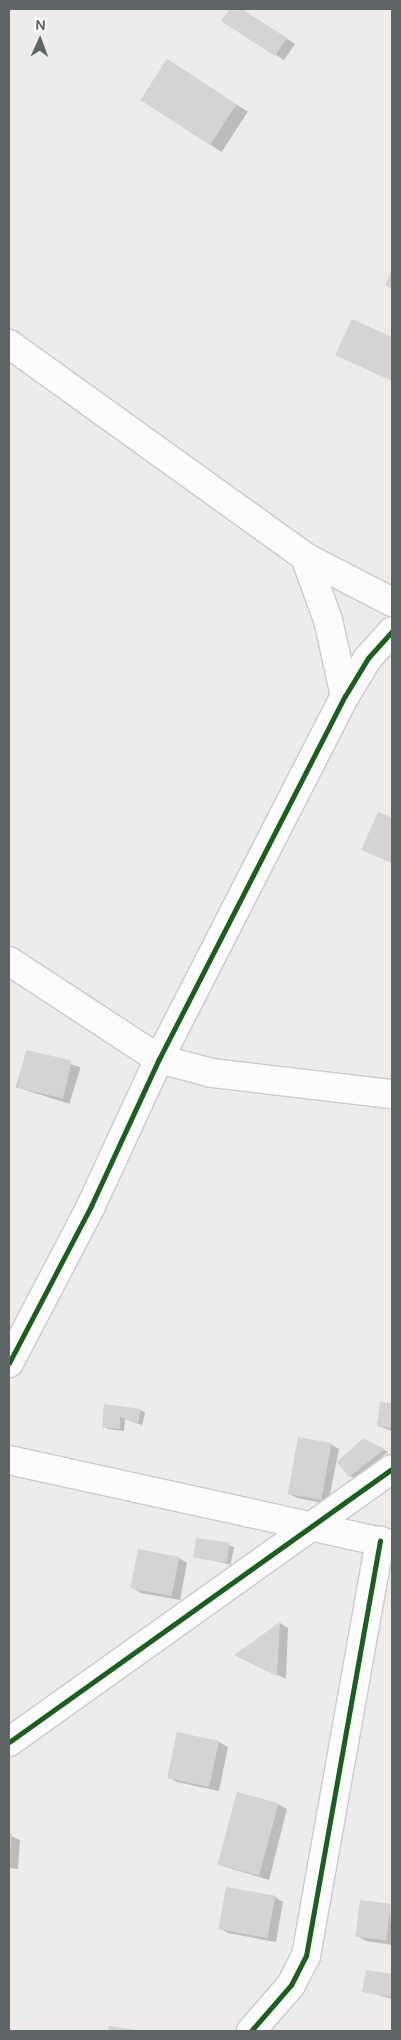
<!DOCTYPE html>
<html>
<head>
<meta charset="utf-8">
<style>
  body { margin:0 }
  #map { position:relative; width:401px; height:2040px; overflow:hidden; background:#eeecea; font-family:"DM Sans",sans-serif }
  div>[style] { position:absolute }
  .shadow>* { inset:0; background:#0003; transform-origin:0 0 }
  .building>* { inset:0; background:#d5d3d3; transform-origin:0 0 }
  .roads { filter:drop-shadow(1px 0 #cbcaca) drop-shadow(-1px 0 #cbcaca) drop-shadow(0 1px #cbcaca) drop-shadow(0 -1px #cbcaca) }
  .minor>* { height:28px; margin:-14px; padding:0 14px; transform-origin:14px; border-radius:14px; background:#fcfcfc }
  .cycleway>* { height:5px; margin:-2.5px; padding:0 2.5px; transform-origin:2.5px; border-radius:2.5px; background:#1b5e20 }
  span { translate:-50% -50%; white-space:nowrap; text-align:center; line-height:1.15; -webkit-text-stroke:5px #fff; paint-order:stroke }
  .frame { position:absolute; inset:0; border:10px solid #5f6467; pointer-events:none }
  .north { position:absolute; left:15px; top:15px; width:50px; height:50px; -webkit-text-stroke:4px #fff; paint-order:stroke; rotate:2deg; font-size:14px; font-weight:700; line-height:20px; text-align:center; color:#5f6467 }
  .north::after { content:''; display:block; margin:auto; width:18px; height:22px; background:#5f6467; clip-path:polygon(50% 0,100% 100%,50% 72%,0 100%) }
</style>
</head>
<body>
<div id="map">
  <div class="shadow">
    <div style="clip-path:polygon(231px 9px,241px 9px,295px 44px,284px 60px,223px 21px)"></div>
    <div style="left:179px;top:67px;width:82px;height:48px;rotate:33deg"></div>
    <div style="clip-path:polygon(379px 813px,392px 819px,392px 863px,363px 849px)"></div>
    <div style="left:27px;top:1051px;width:56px;height:38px;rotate:17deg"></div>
    <div style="clip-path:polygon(381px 1403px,392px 1405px,392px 1431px,378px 1426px)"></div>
    <div style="clip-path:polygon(105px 1405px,141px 1410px,145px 1413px,142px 1425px,125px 1419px,124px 1431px,108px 1429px,103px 1427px)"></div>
    <div style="clip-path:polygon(363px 1439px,388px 1452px,354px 1478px,350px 1476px)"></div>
    <div style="clip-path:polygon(330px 1444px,339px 1449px,328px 1504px,297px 1498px,288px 1493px)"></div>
    <div style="left:197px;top:1539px;width:38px;height:18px;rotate:12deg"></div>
    <div style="clip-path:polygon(179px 1558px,187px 1563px,180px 1600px,141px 1593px,133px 1588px)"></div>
    <div style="clip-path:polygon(280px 1623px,288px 1628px,286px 1679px,236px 1655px)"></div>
    <div style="clip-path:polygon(178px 1734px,219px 1742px,228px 1747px,219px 1791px,177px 1782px,169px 1777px)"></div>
    <div style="clip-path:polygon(278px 1804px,287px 1809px,269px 1880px,219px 1865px)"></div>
    <div style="clip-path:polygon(9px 1835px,20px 1840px,18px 1869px,9px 1868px)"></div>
    <div style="clip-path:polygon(275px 1897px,283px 1902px,276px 1942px,228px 1933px,220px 1928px)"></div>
    <div style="clip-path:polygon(390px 1906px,392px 1945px,366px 1941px,357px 1936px)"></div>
    <div style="clip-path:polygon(367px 1971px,392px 1975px,392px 1999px,364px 1991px)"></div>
  </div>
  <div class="building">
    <div style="clip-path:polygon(230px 9px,242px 9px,287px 38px,275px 56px,221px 21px)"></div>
    <div style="left:167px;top:59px;width:83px;height:49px;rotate:33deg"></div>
    <div style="clip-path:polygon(392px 269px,392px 289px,385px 285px)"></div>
    <div style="clip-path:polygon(352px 319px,392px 337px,392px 381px,335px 355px)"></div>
    <div style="clip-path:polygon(378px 812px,392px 818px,392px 863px,361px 850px)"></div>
    <div style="left:26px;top:1050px;width:47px;height:39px;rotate:13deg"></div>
    <div style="clip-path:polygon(380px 1402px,392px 1403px,392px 1428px,377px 1426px)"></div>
    <div style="clip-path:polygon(104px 1404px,141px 1409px,138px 1423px,120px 1417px,120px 1429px,102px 1427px)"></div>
    <div style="left:298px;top:1437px;width:34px;height:58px;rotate:10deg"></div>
    <div style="clip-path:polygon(363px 1438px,385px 1449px,349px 1477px,337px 1462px)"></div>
    <div style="left:196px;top:1538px;width:34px;height:20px;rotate:8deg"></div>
    <div style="left:138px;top:1549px;width:42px;height:40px;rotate:11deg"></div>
    <div style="clip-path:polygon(280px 1622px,277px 1676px,234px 1655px)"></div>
    <div style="left:177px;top:1732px;width:43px;height:47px;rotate:12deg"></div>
    <div style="left:237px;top:1792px;width:43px;height:75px;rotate:15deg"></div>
    <div style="clip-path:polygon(9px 1833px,12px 1834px,10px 1855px,9px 1855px)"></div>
    <div style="left:226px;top:1887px;width:50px;height:43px;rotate:10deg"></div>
    <div style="left:360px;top:1900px;width:31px;height:37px;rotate:7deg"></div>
    <div style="clip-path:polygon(366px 1970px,392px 1974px,392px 1997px,362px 1992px)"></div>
    <div style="clip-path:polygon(109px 2026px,136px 2030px,136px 2031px,108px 2031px)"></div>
  </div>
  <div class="roads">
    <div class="minor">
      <div style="left:9px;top:344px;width:365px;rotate:35.7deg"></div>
      <div style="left:305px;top:557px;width:98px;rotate:27.3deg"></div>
      <div style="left:305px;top:557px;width:67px;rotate:69.9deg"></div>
      <div style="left:328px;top:620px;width:78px;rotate:77.4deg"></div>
      <div style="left:9px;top:961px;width:179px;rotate:33.2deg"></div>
      <div style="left:159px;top:1059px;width:55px;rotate:14.8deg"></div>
      <div style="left:212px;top:1073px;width:181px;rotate:6.7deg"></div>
      <div style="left:9px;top:1363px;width:177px;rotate:-62.4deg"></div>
      <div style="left:91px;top:1206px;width:162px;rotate:-65.2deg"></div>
      <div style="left:159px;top:1059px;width:408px;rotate:-62.9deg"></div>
      <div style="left:345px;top:696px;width:44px;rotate:-58.8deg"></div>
      <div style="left:368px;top:658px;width:36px;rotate:-48deg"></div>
      <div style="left:9px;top:1460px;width:392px;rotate:12.4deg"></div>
      <div style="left:9px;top:1742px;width:470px;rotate:-35.5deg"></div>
      <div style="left:251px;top:2031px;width:61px;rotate:-49deg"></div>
      <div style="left:291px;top:1985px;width:33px;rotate:-63deg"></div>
      <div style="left:306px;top:1956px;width:422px;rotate:-79.9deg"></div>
    </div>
  </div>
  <div class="cycleway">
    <div style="left:9px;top:1363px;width:177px;rotate:-62.4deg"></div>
    <div style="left:91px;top:1206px;width:162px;rotate:-65.2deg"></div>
    <div style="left:159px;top:1059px;width:408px;rotate:-62.9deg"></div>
    <div style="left:345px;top:696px;width:44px;rotate:-58.8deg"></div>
    <div style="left:368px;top:658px;width:36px;rotate:-48deg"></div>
    <div style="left:9px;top:1742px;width:470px;rotate:-35.5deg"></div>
    <div style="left:251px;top:2031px;width:61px;rotate:-49deg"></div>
    <div style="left:291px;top:1985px;width:33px;rotate:-63deg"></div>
    <div style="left:306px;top:1956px;width:422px;rotate:-79.9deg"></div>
  </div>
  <div class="frame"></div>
  <div class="north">N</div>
</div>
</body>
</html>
